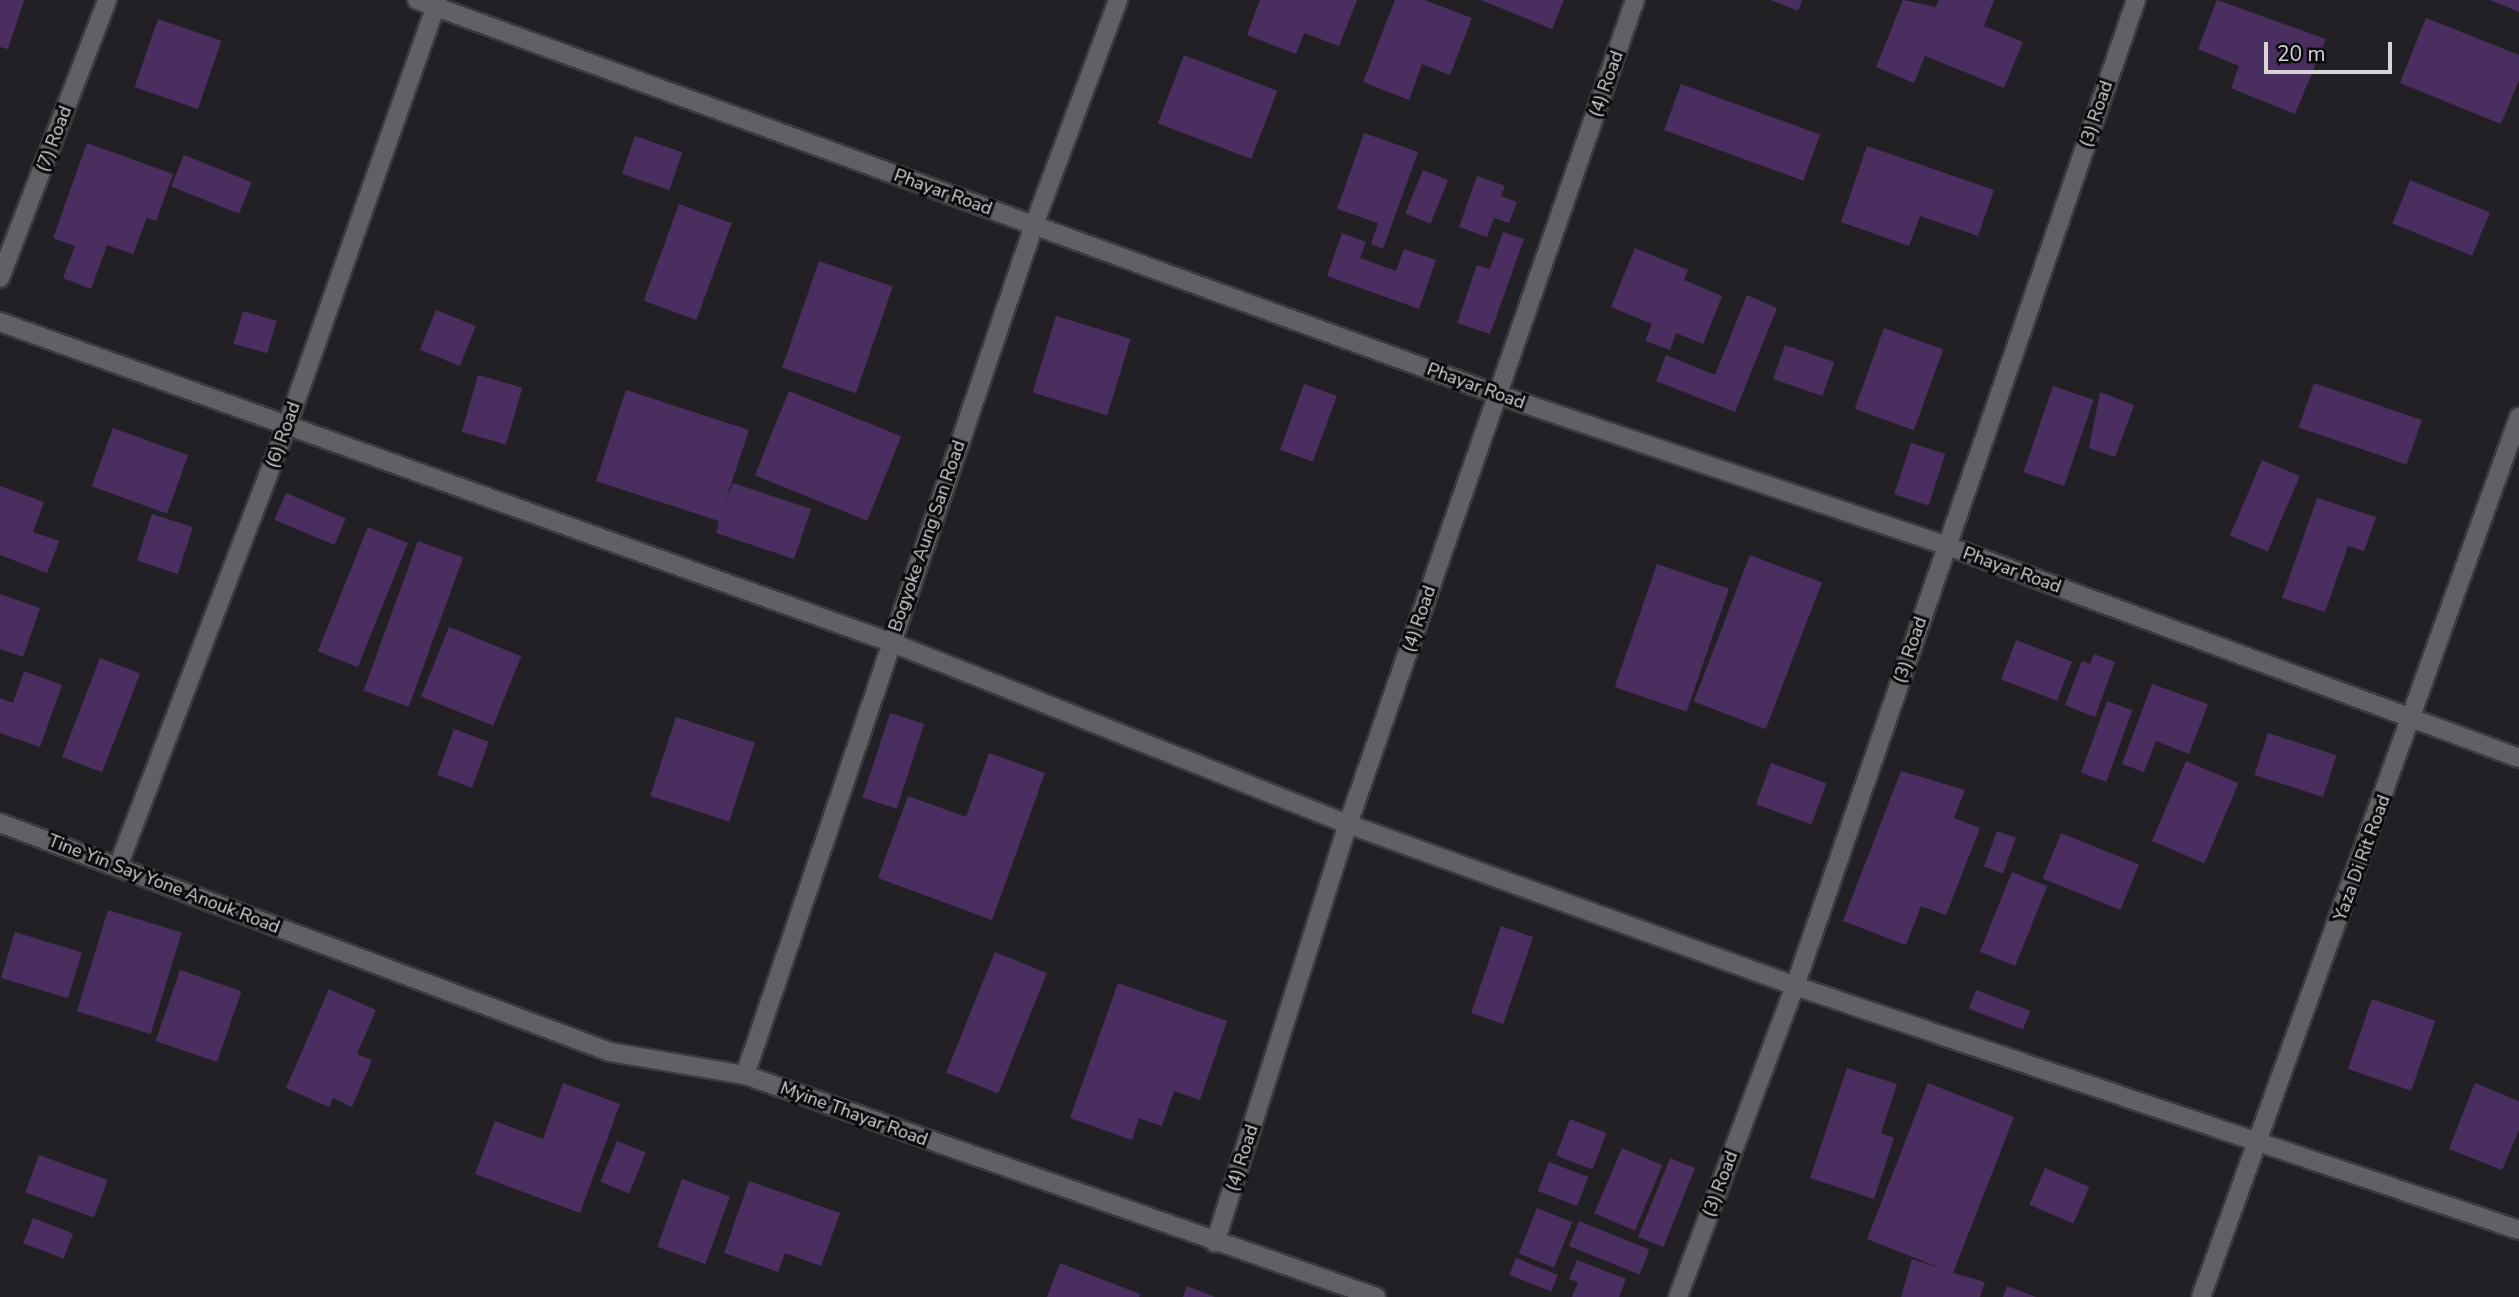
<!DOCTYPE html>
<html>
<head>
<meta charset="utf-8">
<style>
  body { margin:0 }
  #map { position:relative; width:2519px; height:1297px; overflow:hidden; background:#232025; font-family:"Nunito Sans",sans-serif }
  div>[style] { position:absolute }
  .building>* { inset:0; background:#4a2e60; transform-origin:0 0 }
  .roads { filter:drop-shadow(2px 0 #3c3a3e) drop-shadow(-2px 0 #3c3a3e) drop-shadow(0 2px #3c3a3e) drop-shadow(0 -2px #3c3a3e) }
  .minor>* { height:18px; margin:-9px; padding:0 9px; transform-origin:9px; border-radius:9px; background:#625f65 }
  span { translate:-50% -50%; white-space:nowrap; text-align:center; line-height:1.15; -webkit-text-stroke:6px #0b0a0c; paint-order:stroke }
  .street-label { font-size:18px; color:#d6d4d7 }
  .scale { position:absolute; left:2264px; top:42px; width:128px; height:32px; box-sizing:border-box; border:4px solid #d6d4d7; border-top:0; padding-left:9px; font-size:21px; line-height:24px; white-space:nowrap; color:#d6d4d7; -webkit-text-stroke:5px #0b0a0c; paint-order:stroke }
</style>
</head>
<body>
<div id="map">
  <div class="building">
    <div style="clip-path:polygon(0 0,24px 0,8px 49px,0 47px)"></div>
    <div style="clip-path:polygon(1260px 0,1357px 0,1339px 46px,1304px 33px,1296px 54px,1247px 35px)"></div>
    <div style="clip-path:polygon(1395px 0,1424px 0,1472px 18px,1450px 75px,1422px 64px,1409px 100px,1363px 82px)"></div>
    <div style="clip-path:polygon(1481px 0,1564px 0,1552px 29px)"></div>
    <div style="clip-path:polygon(1771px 0,1802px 0,1798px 11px)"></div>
    <div style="clip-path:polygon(1903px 0,1936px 7px,1939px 0,1994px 0,1984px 26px,2023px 42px,2004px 88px,1925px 56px,1914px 83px,1876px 67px)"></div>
    <div style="clip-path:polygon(2217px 0,2326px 39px,2295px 114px,2231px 88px,2239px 66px,2198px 49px)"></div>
    <div style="clip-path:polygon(2490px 0,2519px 0,2519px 12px)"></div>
    <div style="clip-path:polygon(2426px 18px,2519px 55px,2519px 80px,2501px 124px,2400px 83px)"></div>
    <div style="left:158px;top:19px;width:67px;height:72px;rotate:19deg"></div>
    <div style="left:1184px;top:55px;width:100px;height:73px;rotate:21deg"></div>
    <div style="left:1681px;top:84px;width:148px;height:49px;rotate:20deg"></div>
    <div style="clip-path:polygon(1364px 133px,1418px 152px,1383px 249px,1371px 244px,1378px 223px,1337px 209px)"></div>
    <div style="left:635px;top:136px;width:50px;height:40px;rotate:19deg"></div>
    <div style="clip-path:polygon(87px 143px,173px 174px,156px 221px,147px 218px,133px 254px,107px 245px,91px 289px,63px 278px,75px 246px,53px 238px)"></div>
    <div style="clip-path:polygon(1867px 146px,1994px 190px,1978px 236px,1920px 216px,1909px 246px,1841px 222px)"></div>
    <div style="left:184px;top:155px;width:73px;height:34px;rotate:22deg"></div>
    <div style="left:1423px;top:170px;width:27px;height:47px;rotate:22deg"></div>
    <div style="clip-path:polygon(1477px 176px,1505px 186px,1501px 196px,1517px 202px,1509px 223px,1494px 218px,1487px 237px,1459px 227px)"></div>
    <div style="left:2410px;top:180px;width:86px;height:47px;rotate:22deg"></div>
    <div style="left:679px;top:204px;width:56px;height:103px;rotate:20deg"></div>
    <div style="clip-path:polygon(1503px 232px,1524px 239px,1490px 334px,1457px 323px,1477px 265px,1490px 269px)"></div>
    <div style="clip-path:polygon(1342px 233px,1366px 242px,1360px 258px,1396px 271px,1404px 249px,1436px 260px,1419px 309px,1327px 276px)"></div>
    <div style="clip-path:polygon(1635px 248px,1688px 270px,1684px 280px,1722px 296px,1703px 344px,1676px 333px,1670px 350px,1645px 341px,1652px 324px,1611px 307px)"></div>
    <div style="left:819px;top:261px;width:78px;height:113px;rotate:19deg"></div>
    <div style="clip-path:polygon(1747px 295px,1777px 308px,1735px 412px,1656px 381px,1666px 355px,1715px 375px)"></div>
    <div style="left:436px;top:310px;width:43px;height:43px;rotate:22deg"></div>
    <div style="left:243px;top:311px;width:35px;height:34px;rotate:16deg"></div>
    <div style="left:1056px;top:316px;width:78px;height:80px;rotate:17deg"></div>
    <div style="left:1884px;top:328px;width:63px;height:86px;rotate:20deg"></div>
    <div style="left:1785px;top:345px;width:52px;height:36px;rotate:19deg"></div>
    <div style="left:478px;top:375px;width:46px;height:59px;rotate:16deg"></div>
    <div style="left:2314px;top:383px;width:114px;height:47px;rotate:19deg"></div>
    <div style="left:1304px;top:384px;width:35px;height:70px;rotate:20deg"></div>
    <div style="left:2053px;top:386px;width:43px;height:91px;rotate:19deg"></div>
    <div style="clip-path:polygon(626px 390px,749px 430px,724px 505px,733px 483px,811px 509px,794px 559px,716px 533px,719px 521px,596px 481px)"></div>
    <div style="left:789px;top:391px;width:121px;height:91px;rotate:22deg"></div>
    <div style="clip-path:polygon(2100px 392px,2134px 405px,2115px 457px,2089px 448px)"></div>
    <div style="left:113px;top:428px;width:80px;height:62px;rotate:20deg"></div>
    <div style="left:1911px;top:443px;width:36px;height:54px;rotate:18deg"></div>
    <div style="left:2262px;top:460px;width:41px;height:82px;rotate:23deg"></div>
    <div style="clip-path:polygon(0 486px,44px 502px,33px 532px,59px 541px,47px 573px,0 555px)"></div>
    <div style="left:286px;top:493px;width:65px;height:29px;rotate:23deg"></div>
    <div style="clip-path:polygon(2317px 498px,2376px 517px,2364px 551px,2348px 546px,2325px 612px,2282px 598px)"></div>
    <div style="left:152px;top:514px;width:43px;height:49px;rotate:18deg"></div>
    <div style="left:368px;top:527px;width:43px;height:134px;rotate:22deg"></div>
    <div style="left:418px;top:541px;width:48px;height:159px;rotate:20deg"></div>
    <div style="left:1750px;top:555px;width:77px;height:157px;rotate:21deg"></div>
    <div style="left:1657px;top:564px;width:76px;height:130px;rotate:19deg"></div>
    <div style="clip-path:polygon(0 594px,40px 608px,23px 657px,0 649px)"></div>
    <div style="left:449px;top:627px;width:78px;height:75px;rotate:22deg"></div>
    <div style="left:2016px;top:640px;width:60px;height:42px;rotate:21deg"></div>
    <div style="clip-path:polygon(2094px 654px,2115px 662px,2095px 717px,2065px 705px,2082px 661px,2090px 664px)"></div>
    <div style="left:100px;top:658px;width:43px;height:106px;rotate:21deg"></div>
    <div style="clip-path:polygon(24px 671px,62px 685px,40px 747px,0 733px,0 698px,13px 703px)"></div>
    <div style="clip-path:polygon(2152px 684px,2208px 704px,2189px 754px,2156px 741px,2144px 772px,2122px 764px)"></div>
    <div style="left:2107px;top:701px;width:27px;height:76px;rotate:20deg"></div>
    <div style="left:890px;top:713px;width:36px;height:89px;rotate:18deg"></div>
    <div style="left:676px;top:717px;width:83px;height:83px;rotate:18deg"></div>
    <div style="left:454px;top:729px;width:37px;height:49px;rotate:20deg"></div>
    <div style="left:2268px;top:733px;width:72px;height:44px;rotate:18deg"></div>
    <div style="clip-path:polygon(989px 753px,1045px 773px,992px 920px,878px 878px,908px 796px,966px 817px)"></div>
    <div style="left:2186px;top:761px;width:57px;height:87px;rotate:23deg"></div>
    <div style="left:1771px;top:763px;width:59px;height:44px;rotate:20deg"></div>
    <div style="clip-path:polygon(1901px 771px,1965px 790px,1954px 818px,1980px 828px,1946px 915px,1921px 906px,1906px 945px,1843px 921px)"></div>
    <div style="left:1997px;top:831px;width:20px;height:38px;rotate:20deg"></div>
    <div style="left:2061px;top:833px;width:84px;height:49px;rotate:22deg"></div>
    <div style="left:2012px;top:872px;width:38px;height:86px;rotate:22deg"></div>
    <div style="left:108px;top:910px;width:77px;height:106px;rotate:17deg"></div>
    <div style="left:1501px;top:926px;width:34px;height:92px;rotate:19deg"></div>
    <div style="left:15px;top:932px;width:70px;height:48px;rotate:17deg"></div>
    <div style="left:995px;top:952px;width:56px;height:130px;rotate:22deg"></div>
    <div style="left:180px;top:970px;width:65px;height:75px;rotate:19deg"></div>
    <div style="clip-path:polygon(1118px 983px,1227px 1021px,1200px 1100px,1174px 1091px,1162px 1126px,1139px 1118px,1132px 1140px,1070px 1118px)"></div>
    <div style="clip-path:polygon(329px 989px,376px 1010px,357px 1054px,372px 1060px,352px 1107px,333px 1098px,329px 1107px,286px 1088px)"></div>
    <div style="left:1976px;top:990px;width:58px;height:20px;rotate:21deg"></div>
    <div style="left:2372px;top:999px;width:67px;height:74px;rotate:19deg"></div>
    <div style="clip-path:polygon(1847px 1068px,1897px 1084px,1881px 1133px,1894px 1138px,1874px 1199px,1810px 1178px)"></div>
    <div style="clip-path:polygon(563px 1083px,620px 1104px,580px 1213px,475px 1174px,495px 1121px,543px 1139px)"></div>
    <div style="clip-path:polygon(1928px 1083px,2014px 1117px,1953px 1273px,1985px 1282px,1980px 1297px,1901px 1297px,1912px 1259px,1943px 1269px,1867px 1239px)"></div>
    <div style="clip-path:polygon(2475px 1083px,2519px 1101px,2519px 1130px,2502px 1170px,2449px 1149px)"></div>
    <div style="left:1570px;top:1119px;width:39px;height:39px;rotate:21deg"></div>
    <div style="left:617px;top:1141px;width:31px;height:44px;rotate:22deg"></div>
    <div style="left:1622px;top:1148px;width:44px;height:71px;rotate:23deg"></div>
    <div style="left:39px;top:1155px;width:73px;height:40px;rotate:20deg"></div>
    <div style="left:1670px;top:1158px;width:27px;height:85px;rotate:22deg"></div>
    <div style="left:1549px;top:1162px;width:42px;height:31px;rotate:21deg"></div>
    <div style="left:2045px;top:1168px;width:48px;height:40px;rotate:23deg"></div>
    <div style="left:682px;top:1179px;width:51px;height:72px;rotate:20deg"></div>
    <div style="clip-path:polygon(749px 1181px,840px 1213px,821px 1266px,785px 1253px,778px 1272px,724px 1253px)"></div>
    <div style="left:1537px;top:1208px;width:38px;height:49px;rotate:22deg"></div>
    <div style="left:33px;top:1218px;width:43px;height:27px;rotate:21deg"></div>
    <div style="left:1579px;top:1221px;width:76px;height:27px;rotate:22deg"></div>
    <div style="left:1516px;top:1258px;width:45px;height:18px;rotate:22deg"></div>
    <div style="clip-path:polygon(1577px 1260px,1626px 1279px,1619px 1297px,1572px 1297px,1578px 1282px,1569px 1279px)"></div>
    <div style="clip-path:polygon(1060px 1263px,1140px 1294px,1139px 1297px,1047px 1297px)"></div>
    <div style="clip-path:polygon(1187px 1286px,1215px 1297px,1183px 1297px)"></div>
    <div style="clip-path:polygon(2007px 1286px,2036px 1297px,2003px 1297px)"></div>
  </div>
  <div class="roads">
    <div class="minor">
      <div style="left:417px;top:0;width:1149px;rotate:20.06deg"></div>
      <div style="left:1496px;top:394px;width:474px;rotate:18.6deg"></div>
      <div style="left:1945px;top:545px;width:612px;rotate:20.36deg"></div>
      <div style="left:0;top:278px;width:298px;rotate:-68.9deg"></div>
      <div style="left:0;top:322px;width:946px;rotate:19.78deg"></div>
      <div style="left:890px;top:642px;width:493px;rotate:21.7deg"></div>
      <div style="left:1348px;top:824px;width:475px;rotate:19.9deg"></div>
      <div style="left:1795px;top:986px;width:764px;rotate:18.62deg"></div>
      <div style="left:0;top:823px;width:652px;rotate:20.58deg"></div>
      <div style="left:610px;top:1052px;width:137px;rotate:9.7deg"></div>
      <div style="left:745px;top:1075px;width:669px;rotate:19.38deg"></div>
      <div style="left:118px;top:866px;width:471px;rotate:-69deg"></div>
      <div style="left:287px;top:426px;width:452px;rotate:-70.5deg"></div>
      <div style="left:745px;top:1075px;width:898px;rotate:-71.22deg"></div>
      <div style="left:1034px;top:225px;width:240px;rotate:-69.5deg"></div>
      <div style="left:1215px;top:1243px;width:440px;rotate:-72.4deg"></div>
      <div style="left:1348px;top:824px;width:873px;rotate:-70.8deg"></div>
      <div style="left:1678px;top:1297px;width:332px;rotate:-69.4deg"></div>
      <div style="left:1795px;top:986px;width:1043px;rotate:-70.92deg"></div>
      <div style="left:2201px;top:1297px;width:936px;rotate:-70.13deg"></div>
    </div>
  </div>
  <div class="street-label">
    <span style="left:1606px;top:84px;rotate:-70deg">(4) Road</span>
    <span style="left:2096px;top:114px;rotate:-71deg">(3) Road</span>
    <span style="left:54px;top:139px;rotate:-69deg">(7) Road</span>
    <span style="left:943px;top:192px;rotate:20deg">Phayar Road</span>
    <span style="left:1476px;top:386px;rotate:20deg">Phayar Road</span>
    <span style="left:283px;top:435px;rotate:-70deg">(6) Road</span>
    <span style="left:927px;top:536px;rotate:-71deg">Bogyoke Aung San Road</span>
    <span style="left:2012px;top:570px;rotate:20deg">Phayar Road</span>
    <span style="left:1419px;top:619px;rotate:-71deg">(4) Road</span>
    <span style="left:1910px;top:650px;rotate:-71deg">(3) Road</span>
    <span style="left:2362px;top:858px;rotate:-70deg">Yaza Di Rit Road</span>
    <span style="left:164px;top:884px;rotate:21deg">Tine Yin Say Yone Anouk Road</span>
    <span style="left:854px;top:1114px;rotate:20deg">Myine Thayar Road</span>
    <span style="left:1242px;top:1158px;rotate:-72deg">(4) Road</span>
    <span style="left:1720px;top:1184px;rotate:-69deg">(3) Road</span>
  </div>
  <div class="scale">20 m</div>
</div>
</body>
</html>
